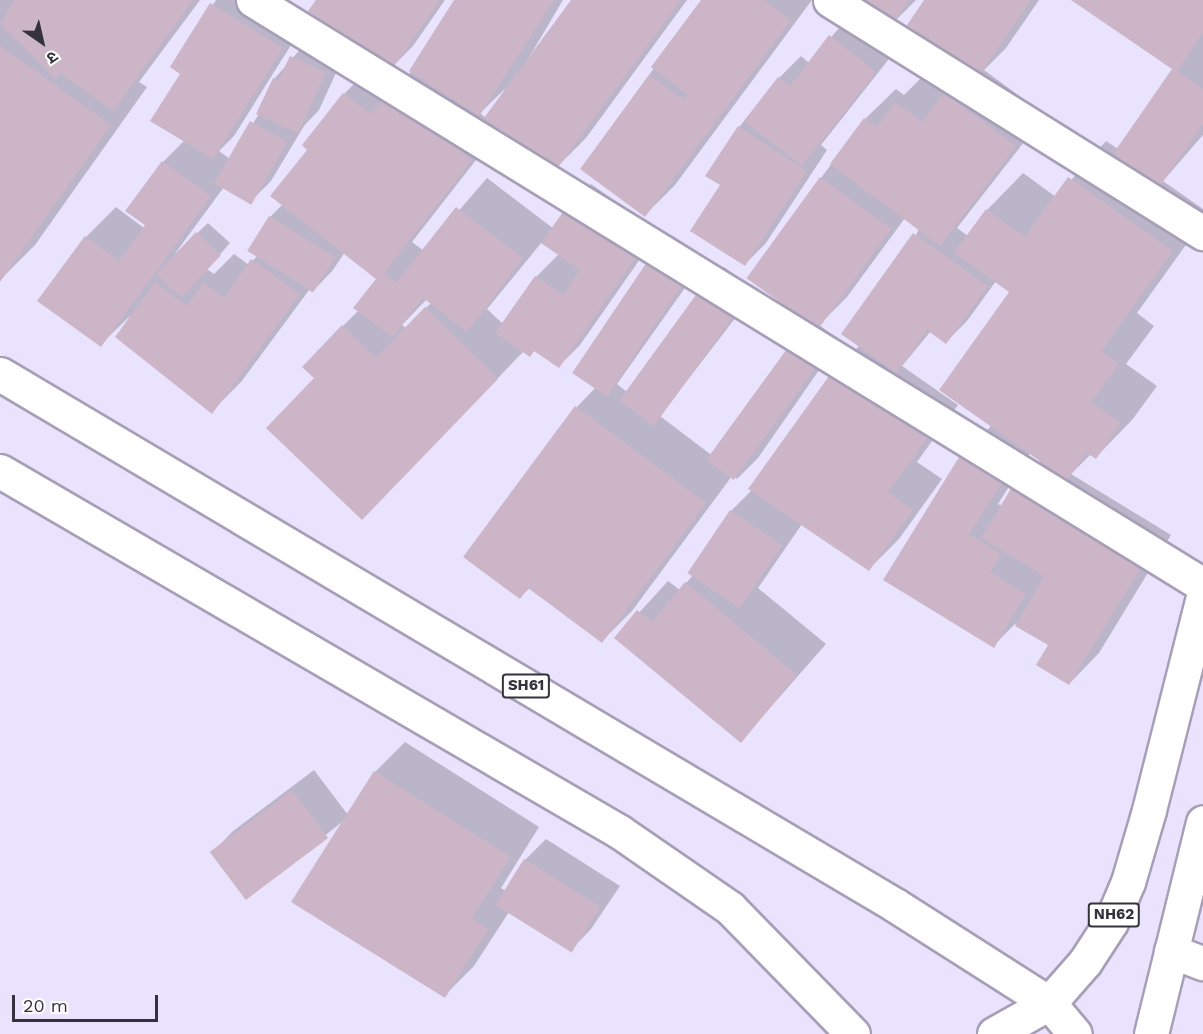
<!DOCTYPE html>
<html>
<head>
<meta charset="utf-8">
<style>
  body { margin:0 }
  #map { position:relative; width:1203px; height:1034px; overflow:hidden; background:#eae3fd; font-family:"Work Sans","Noto Sans Devanagari",sans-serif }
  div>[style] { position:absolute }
  .shadow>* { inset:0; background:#0003 }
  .building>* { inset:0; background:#cbb5c7; transform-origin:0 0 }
  .roads { filter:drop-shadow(2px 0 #a69fb7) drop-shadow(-2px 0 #a69fb7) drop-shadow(0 2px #a69fb7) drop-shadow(0 -2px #a69fb7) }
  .minor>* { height:33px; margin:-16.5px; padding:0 16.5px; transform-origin:16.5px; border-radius:16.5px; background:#fff }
  .major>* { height:33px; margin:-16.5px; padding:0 16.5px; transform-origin:16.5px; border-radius:16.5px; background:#fff }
  .highway>* { height:33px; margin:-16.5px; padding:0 16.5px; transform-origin:16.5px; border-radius:16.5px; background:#fff }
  span { translate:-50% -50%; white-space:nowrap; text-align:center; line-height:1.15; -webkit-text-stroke:4.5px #fff; paint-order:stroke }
  .shield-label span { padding:2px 4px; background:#fff; border:2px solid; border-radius:4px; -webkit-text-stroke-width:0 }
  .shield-label { font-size:15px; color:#34323c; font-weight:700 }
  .north { position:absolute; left:12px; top:12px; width:60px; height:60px; -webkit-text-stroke:4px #fff; paint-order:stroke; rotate:146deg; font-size:16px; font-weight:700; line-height:24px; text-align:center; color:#34323c }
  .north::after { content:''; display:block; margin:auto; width:21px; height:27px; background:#34323c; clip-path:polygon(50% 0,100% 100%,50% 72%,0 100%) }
  .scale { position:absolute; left:12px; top:995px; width:146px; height:27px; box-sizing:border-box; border:3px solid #34323c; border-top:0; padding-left:8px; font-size:18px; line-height:21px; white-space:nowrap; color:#34323c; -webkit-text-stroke:4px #fff; paint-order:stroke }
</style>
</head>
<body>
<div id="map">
  <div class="shadow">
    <div style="clip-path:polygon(0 0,200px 0,139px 82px,147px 87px,35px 245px,0 280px)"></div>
    <div style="clip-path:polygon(evenodd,216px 0,261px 0,303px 26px,234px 136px,219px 151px,230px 159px,259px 114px,274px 79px,313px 35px,346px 51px,319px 110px,304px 126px,271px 181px,250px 202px,224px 187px,174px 255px,208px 223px,230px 243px,207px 269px,214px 274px,234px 254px,249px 265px,257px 256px,270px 217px,283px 204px,309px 150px,304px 145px,344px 94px,374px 64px,399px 83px,412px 71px,456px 0,563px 0,524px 66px,572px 0,687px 0,586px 138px,556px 168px,501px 128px,412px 242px,424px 251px,487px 178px,554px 229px,591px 184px,659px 232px,580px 345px,559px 366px,535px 350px,530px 355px,524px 351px,392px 488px,316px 378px,343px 326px,359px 310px,378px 278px,345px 252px,333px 270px,312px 292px,309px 290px,241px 382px,211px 412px,129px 317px,100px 345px,86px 237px,116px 207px,144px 228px,147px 225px,127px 210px,163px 162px,185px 140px,182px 73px,172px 67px,216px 0,506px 88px,486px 118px,480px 113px,506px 88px,216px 0,542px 242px,559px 254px,536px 277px,503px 324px,487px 309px,542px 242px,216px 0,427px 299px,431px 303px,406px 328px,402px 325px,427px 299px)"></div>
    <div style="clip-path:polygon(318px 0,445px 0,413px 46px,392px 67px)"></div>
    <div style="clip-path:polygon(703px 0,812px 0,675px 185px,645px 215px,582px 168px)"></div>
    <div style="clip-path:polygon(854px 0,916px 0,891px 25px)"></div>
    <div style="clip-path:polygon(evenodd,926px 0,1039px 0,1006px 48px,984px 70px,1045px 115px,957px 228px,968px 236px,987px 210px,1023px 173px,1056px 197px,1106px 141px,1118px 149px,1174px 69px,1073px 0,1203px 0,1203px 135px,1163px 181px,1203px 209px,1203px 221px,1137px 313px,1154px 326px,1126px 364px,1157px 386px,1132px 420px,1096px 457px,1091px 454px,1071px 474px,1171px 535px,1099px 653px,1069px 684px,1050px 644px,1015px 624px,993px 646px,885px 579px,963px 455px,992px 425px,1011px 292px,996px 281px,967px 321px,946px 342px,931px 331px,902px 366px,958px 405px,917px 462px,942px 479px,899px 539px,869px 569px,802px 524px,758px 588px,826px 644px,741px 741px,616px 638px,668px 581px,680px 590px,693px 575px,731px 511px,752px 490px,836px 370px,860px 345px,919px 229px,905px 218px,847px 297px,819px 325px,840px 340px,758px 458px,737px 479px,732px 476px,632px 611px,602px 641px,530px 588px,520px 597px,465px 557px,577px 407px,596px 387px,652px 257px,673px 236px,706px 258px,617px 384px,627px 392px,703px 289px,724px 267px,756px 291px,660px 416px,714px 457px,793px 343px,813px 324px,821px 178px,865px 119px,896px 89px,904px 95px,926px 73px,926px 0,1031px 452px,1041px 460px,1013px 488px,1002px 506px,998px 504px,1031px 452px)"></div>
    <div style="clip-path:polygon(851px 14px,896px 50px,821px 145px,827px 150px,766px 243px,745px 264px,722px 185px,739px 127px,779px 78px,801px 56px,809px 63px)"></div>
    <div style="clip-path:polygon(405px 742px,539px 827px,501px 888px,506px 891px,525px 860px,546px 839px,620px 886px,591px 929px,570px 951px,509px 912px,474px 966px,444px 996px,342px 822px,246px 898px,212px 853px,233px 831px,314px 770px,348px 815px,375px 772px)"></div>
  </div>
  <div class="building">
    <div style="clip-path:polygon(14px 0,193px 0,113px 111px,60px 73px,56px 79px,0 24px)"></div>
    <div style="clip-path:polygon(316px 0,440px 0,392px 69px,308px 11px)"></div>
    <div style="clip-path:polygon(454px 0,554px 0,479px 116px,409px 71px)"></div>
    <div style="clip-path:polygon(571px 0,681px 0,556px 170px,484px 118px)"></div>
    <div style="clip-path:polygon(701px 0,764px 0,791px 20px,645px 217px,580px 169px,649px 75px,683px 99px,687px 94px,651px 67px)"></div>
    <div style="clip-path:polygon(852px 0,909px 0,891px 27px)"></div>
    <div style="clip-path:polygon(924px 0,1031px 0,976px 80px,903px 31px)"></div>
    <div style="clip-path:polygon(1071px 0,1203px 0,1203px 33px,1177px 71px,1203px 89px,1203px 124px,1160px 186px,1113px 154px,1172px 69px)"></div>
    <div style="clip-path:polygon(210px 3px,283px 48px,213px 159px,150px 121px,180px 74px,170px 67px)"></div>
    <div style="clip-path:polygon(829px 35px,876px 72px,802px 166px,744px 121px,778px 77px,790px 86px)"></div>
    <div style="clip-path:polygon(0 46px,111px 125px,0 282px)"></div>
    <div style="clip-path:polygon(290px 56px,326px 72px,298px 133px,256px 114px,273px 78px,278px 81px)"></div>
    <div style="clip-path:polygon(343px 93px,371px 114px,387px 94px,472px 160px,384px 273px,396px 283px,456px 207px,523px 258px,467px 332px,423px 298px,392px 337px,353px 308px,376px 279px,270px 196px,307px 150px,302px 145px)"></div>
    <div style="clip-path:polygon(944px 93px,1016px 146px,940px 246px,830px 164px,864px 118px,877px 127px,895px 102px,922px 122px)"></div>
    <div style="left:250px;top:121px;width:43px;height:72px;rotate:30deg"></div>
    <div style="clip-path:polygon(738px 126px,807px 171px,745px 266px,690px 231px,720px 185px,705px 176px)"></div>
    <div style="clip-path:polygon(162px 161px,211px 196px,101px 347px,37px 301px,85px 236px,119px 261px,145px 225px,125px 211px)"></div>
    <div style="left:820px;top:177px;width:88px;height:125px;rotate:36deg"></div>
    <div style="clip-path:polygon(1068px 177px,1173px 251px,1101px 351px,1119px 363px,1091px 402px,1121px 423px,1096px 459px,1087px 453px,1067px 480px,939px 390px,1009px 292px,954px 253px,986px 209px,1025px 237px)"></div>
    <div style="clip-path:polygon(568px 205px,638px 254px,559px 368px,534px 351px,530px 357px,495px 333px,535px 276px,563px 295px,580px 270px,541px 243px)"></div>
    <div style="left:269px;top:216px;width:78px;height:41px;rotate:32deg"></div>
    <div style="left:196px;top:232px;width:34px;height:58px;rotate:43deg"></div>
    <div style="clip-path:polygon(913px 233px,988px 286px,946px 344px,927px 330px,897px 373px,841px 334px)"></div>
    <div style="left:651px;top:256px;width:42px;height:141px;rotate:34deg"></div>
    <div style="clip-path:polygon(251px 259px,300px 294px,212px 414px,115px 337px,155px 282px,187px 306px,203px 283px,224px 298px)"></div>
    <div style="left:701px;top:288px;width:43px;height:139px;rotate:36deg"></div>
    <div style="clip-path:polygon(425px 307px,498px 379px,362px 520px,266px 428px,314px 378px,302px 367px,342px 325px,376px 358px)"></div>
    <div style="left:792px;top:342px;width:34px;height:146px;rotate:36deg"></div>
    <div style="clip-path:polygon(834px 369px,929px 436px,888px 492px,913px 510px,869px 571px,748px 489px)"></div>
    <div style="clip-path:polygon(575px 406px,706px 503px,602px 643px,528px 588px,520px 599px,463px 557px)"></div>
    <div style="clip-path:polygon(961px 454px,1004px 480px,969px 534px,1001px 554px,990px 572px,1026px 594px,994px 648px,883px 580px)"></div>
    <div style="clip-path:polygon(1012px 487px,1142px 566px,1069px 685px,1036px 665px,1048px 645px,1015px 626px,1044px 576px,981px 538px)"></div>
    <div style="left:730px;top:510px;width:63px;height:76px;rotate:34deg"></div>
    <div style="clip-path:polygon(685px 582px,797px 675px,741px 743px,614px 638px,637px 610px,652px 622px)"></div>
    <div style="clip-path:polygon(374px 771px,511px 857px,472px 918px,488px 929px,445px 998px,291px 902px)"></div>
    <div style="left:292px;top:790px;width:60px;height:103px;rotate:53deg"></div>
    <div style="left:524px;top:859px;width:90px;height:54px;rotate:32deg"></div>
  </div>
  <div class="roads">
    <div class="minor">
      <div style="left:253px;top:0;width:1116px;rotate:31.62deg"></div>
      <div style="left:830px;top:0;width:440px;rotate:32deg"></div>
      <div style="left:1171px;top:951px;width:34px;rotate:21deg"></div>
    </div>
    <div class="major">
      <div style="left:0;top:374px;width:1041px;rotate:30.68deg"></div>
      <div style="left:895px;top:905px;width:183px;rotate:32.5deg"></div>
      <div style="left:0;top:471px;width:717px;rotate:30.21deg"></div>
      <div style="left:620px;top:832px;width:134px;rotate:34.6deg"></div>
      <div style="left:730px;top:908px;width:176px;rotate:45.7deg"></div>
    </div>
    <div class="highway">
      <div style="left:1049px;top:1003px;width:40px;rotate:50deg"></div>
      <div style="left:994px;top:1034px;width:63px;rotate:-29.4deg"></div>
      <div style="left:1049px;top:1003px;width:55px;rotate:-48.7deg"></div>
      <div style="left:1085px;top:962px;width:48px;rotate:-57deg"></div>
      <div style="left:1111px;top:922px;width:43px;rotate:-67deg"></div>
      <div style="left:1128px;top:882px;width:75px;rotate:-73.7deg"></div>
      <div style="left:1149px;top:810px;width:220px;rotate:-75.8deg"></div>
      <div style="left:1151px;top:1034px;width:218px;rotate:-76.2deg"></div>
    </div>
  </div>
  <div class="shield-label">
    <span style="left:526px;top:686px">SH61</span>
    <span style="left:1114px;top:915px">NH62</span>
  </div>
  <div class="north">उ</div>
  <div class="scale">20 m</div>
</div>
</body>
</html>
